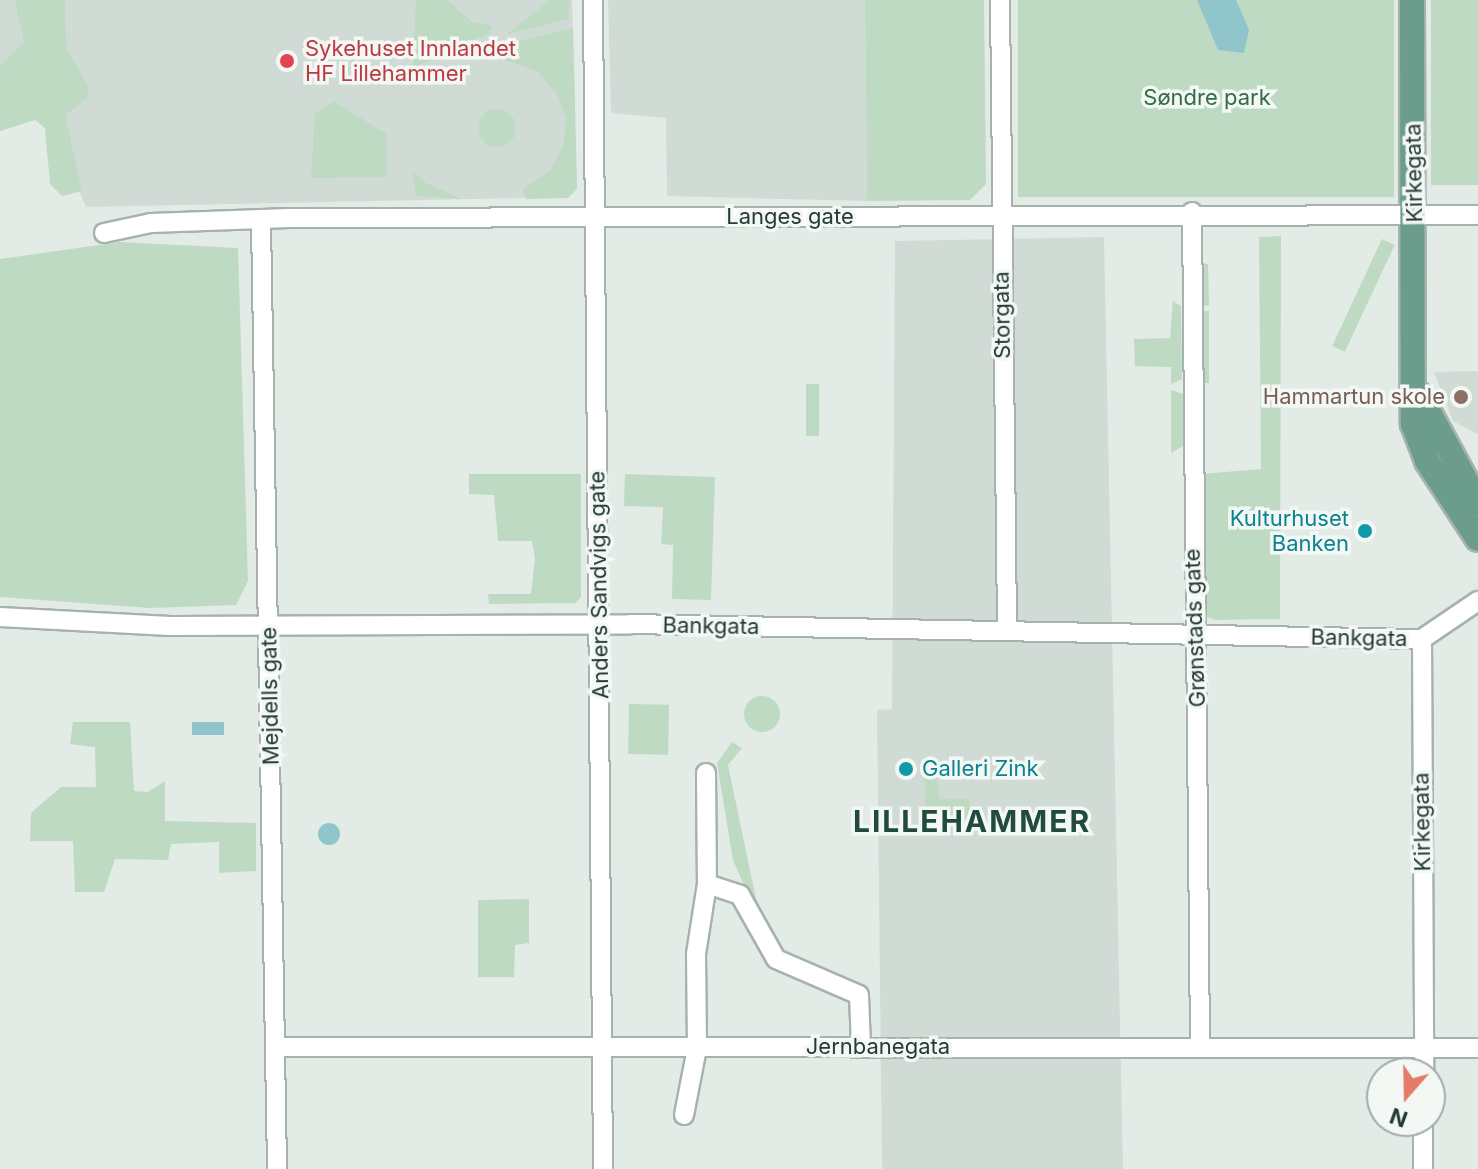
<!DOCTYPE html>
<html>
<head>
<meta charset="utf-8">
<style>
  body { margin:0 }
  #map { position:relative; width:1478px; height:1169px; overflow:hidden; background:#e3ebe7; font-family:Inter,sans-serif }
  div>[style] { position:absolute }
  .built>* { inset:0; background:#d1dbd6 }
  .green>* { inset:0; background:#bedac3; transform-origin:0 0 }
  .round { border-radius:50% }
  .water>* { inset:0; background:#90c6cb; transform-origin:0 0 }
  .roads { filter:drop-shadow(2px 0 #a6b3ad) drop-shadow(-2px 0 #a6b3ad) drop-shadow(0 2px #a6b3ad) drop-shadow(0 -2px #a6b3ad) }
  .minor>* { height:18px; margin:-9px; padding:0 9px; transform-origin:9px; border-radius:9px; background:#fff }
  .primary>* { height:24px; margin:-12px; padding:0 12px; transform-origin:12px; border-radius:12px; background:#6c9c8c }
  .dots>* { width:22px; height:22px; translate:-50% -50%; box-sizing:border-box; border:4px solid #f3f8f5; border-radius:50% }
  span { translate:-50% -50%; white-space:nowrap; text-align:center; line-height:1.15; -webkit-text-stroke:7px #f3f8f5; paint-order:stroke }
  .health-label { font-size:22px; color:#be3a42 }
  .left { translate:0 -50%; text-align:left }
  .park-label { font-size:22px; color:#336d45 }
  .street-label { font-size:22px; color:#243b33 }
  .education-label { font-size:22px; color:#785e54 }
  .right { translate:-100% -50%; text-align:right }
  .culture-label { font-size:22px; color:#0d838f }
  .district-label { font-size:30px; color:#224b3e; font-weight:700; letter-spacing:2px }
  .north { position:absolute; left:1366px; top:1057px; width:80px; height:80px; box-sizing:border-box; background:#f3f8f5; border:2px solid #a0aca7; border-radius:50%; rotate:200deg; font-size:22px; font-weight:700; line-height:32px; text-align:center; color:#243b33 }
  .north::after { content:''; display:block; margin:auto; width:28px; height:36px; background:#e47d68; clip-path:polygon(50% 0,100% 100%,50% 72%,0 100%) }
</style>
</head>
<body>
<div id="map">
  <div class="built">
    <div style="clip-path:polygon(0 0,572px 0,577px 187px,568px 197px,86px 207px,44px 105px,0 104px)"></div>
    <div style="clip-path:polygon(608px 0,865px 0,867px 201px,667px 196px,666px 118px,611px 113px)"></div>
    <div style="clip-path:polygon(1104px 237px,1123px 1169px,882px 1169px,877px 710px,892px 709px,895px 241px)"></div>
    <div style="clip-path:polygon(1478px 371px,1478px 434px,1453px 421px,1434px 372px)"></div>
  </div>
  <div class="green">
    <div style="clip-path:polygon(15px 0,65px 0,66px 47px,89px 88px,87px 99px,65px 115px,82px 191px,62px 196px,50px 184px,45px 128px,35px 120px,0 131px,0 66px,24px 42px)"></div>
    <div style="clip-path:polygon(416px 0,447px 0,472px 22px,492px 26px,490px 33px,413px 68px)"></div>
    <div style="clip-path:polygon(550px 0,569px 0,569px 19px,507px 34px)"></div>
    <div style="clip-path:polygon(865px 0,984px 0,986px 184px,970px 200px,867px 201px)"></div>
    <div style="left:1018px;top:0;width:376px;height:197px"></div>
    <div style="left:1431px;top:0;width:47px;height:185px"></div>
    <div style="clip-path:polygon(573px 28px,577px 189px,568px 198px,526px 199px,522px 189px,550px 171px,563px 146px,566px 120px,558px 96px,538px 72px,505px 60px,505px 45px)"></div>
    <div style="clip-path:polygon(334px 101px,386px 134px,386px 177px,311px 178px,315px 113px)"></div>
    <div class="round" style="left:478px;top:109px;width:38px;height:38px"></div>
    <div style="clip-path:polygon(413px 171px,424px 182px,461px 199px,416px 196px)"></div>
    <div style="clip-path:polygon(1281px 236px,1280px 619px,1215px 620px,1203px 615px,1202px 474px,1261px 469px,1259px 237px)"></div>
    <div style="left:1382px;top:239px;width:14px;height:118px;rotate:25deg"></div>
    <div style="clip-path:polygon(120px 242px,238px 248px,248px 581px,236px 605px,149px 608px,0 597px,0 259px)"></div>
    <div style="clip-path:polygon(1201px 264px,1208px 264px,1209px 306px,1201px 305px)"></div>
    <div style="clip-path:polygon(1173px 301px,1181px 306px,1182px 379px,1171px 384px,1171px 367px,1135px 366px,1134px 339px,1170px 338px)"></div>
    <div style="left:1201px;top:311px;width:8px;height:72px"></div>
    <div style="left:806px;top:384px;width:13px;height:52px"></div>
    <div style="clip-path:polygon(1171px 390px,1183px 394px,1183px 446px,1171px 453px)"></div>
    <div style="clip-path:polygon(469px 474px,581px 474px,581px 597px,575px 603px,489px 604px,488px 594px,531px 594px,535px 559px,532px 541px,498px 541px,494px 495px,469px 494px)"></div>
    <div style="clip-path:polygon(625px 474px,715px 477px,711px 600px,672px 599px,673px 545px,661px 544px,663px 507px,624px 506px)"></div>
    <div class="round" style="left:744px;top:696px;width:36px;height:36px"></div>
    <div style="left:629px;top:704px;width:40px;height:50px;rotate:1deg"></div>
    <div style="clip-path:polygon(73px 722px,130px 722px,134px 791px,148px 792px,165px 781px,165px 821px,256px 823px,256px 871px,219px 873px,219px 842px,171px 844px,168px 860px,115px 859px,104px 892px,75px 892px,73px 841px,30px 841px,31px 813px,61px 787px,96px 787px,95px 747px,70px 744px)"></div>
    <div style="clip-path:polygon(732px 742px,742px 748px,728px 765px,761px 923px,733px 860px,717px 763px)"></div>
    <div style="clip-path:polygon(924px 768px,934px 768px,940px 799px,969px 799px,972px 819px,926px 819px)"></div>
    <div style="clip-path:polygon(529px 899px,529px 943px,515px 945px,514px 977px,478px 977px,478px 900px)"></div>
  </div>
  <div class="water">
    <div style="clip-path:polygon(1197px 0,1236px 0,1249px 30px,1244px 53px,1218px 50px)"></div>
    <div style="left:192px;top:722px;width:32px;height:13px"></div>
    <div class="round" style="left:318px;top:823px;width:22px;height:22px"></div>
  </div>
  <div class="roads">
    <div class="minor">
      <div style="left:593px;top:0;width:1169px;rotate:89.51deg"></div>
      <div style="left:1000px;top:0;width:630px;rotate:89.36deg"></div>
      <div style="left:1192px;top:212px;width:833px;rotate:89.45deg"></div>
      <div style="left:261px;top:222px;width:947px;rotate:89.03deg"></div>
      <div style="left:104px;top:233px;width:48px;rotate:-12deg"></div>
      <div style="left:151px;top:223px;width:138px;rotate:-2.1deg"></div>
      <div style="left:289px;top:218px;width:1189px;rotate:-0.14deg"></div>
      <div style="left:0;top:617px;width:170px;rotate:3deg"></div>
      <div style="left:170px;top:626px;width:460px;rotate:-0.2deg"></div>
      <div style="left:630px;top:624px;width:792px;rotate:1.09deg"></div>
      <div style="left:1422px;top:639px;width:434px;rotate:89.7deg"></div>
      <div style="left:1422px;top:639px;width:68px;rotate:-34.2deg"></div>
      <div style="left:706px;top:773px;width:111px;rotate:89.5deg"></div>
      <div style="left:707px;top:884px;width:35px;rotate:18deg"></div>
      <div style="left:740px;top:895px;width:73px;rotate:60.6deg"></div>
      <div style="left:776px;top:959px;width:90px;rotate:23.4deg"></div>
      <div style="left:859px;top:995px;width:51px;rotate:87.8deg"></div>
      <div style="left:277px;top:1047px;width:1201px;rotate:0.05deg"></div>
      <div style="left:684px;top:1115px;width:68px;rotate:-79deg"></div>
      <div style="left:697px;top:1048px;width:94px;rotate:-90.6deg"></div>
      <div style="left:696px;top:954px;width:71px;rotate:-81.1deg"></div>
      <div style="left:1423px;top:1169px;width:48px;rotate:-90deg"></div>
    </div>
    <div class="primary">
      <div style="left:1412px;top:0;width:424px;rotate:89.9deg"></div>
      <div style="left:1413px;top:424px;width:40px;rotate:69deg"></div>
      <div style="left:1427px;top:461px;width:93px;rotate:56.8deg"></div>
      <div style="left:1419px;top:394px;width:124px;rotate:61.6deg"></div>
    </div>
  </div>
  <div class="dots">
    <div style="left:287px;top:61px;background:#e0444e"></div>
    <div style="left:1461px;top:397px;background:#8d6e63"></div>
    <div style="left:1365px;top:531px;background:#0f9aa8"></div>
    <div style="left:906px;top:769px;background:#0f9aa8"></div>
  </div>
  <div class="health-label">
    <span class="left" style="left:305px;top:61px">Sykehuset Innlandet<br>HF Lillehammer</span>
  </div>
  <div class="park-label">
    <span style="left:1207px;top:98px">Søndre park</span>
  </div>
  <div class="street-label">
    <span style="left:1414px;top:173px;rotate:-91deg">Kirkegata</span>
    <span style="left:790px;top:217px">Langes gate</span>
    <span style="left:1002px;top:315px;rotate:-91deg">Storgata</span>
    <span style="left:599px;top:585px;rotate:-91deg">Anders Sandvigs gate</span>
    <span style="left:711px;top:626px;rotate:1deg">Bankgata</span>
    <span style="left:1195px;top:628px;rotate:-92deg">Grønstads gate</span>
    <span style="left:1359px;top:638px;rotate:1deg">Bankgata</span>
    <span style="left:270px;top:696px;rotate:-91deg">Mejdells gate</span>
    <span style="left:1422px;top:822px;rotate:-91deg">Kirkegata</span>
    <span style="left:878px;top:1047px">Jernbanegata</span>
  </div>
  <div class="education-label">
    <span class="right" style="left:1445px;top:397px">Hammartun skole</span>
  </div>
  <div class="culture-label">
    <span class="right" style="left:1349px;top:531px">Kulturhuset<br>Banken</span>
    <span class="left" style="left:922px;top:769px">Galleri Zink</span>
  </div>
  <div class="district-label">
    <span style="left:972px;top:821px">LILLEHAMMER</span>
  </div>
  <div class="north">N</div>
</div>
</body>
</html>
